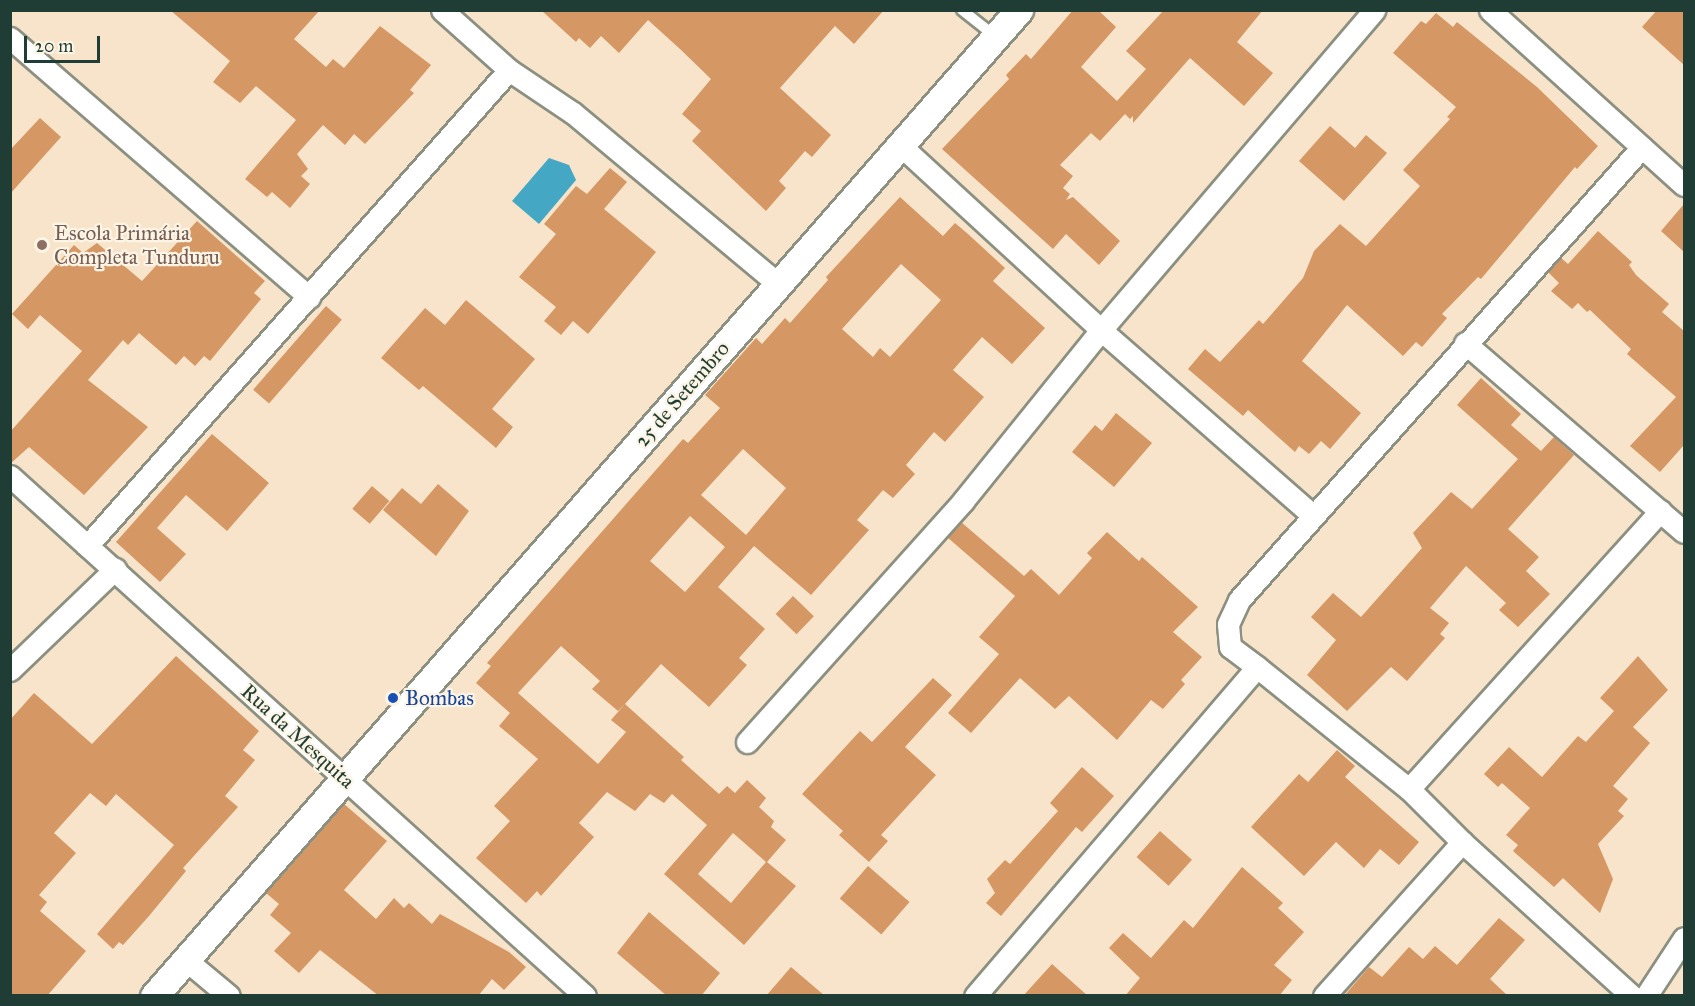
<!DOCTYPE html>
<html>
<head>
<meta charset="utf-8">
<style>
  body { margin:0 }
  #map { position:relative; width:1695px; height:1006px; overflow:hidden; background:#f7e4cb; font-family:"IM FELL Great Primer",serif }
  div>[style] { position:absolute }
  .water>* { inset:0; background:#44a8c4 }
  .building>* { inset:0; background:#d59864; transform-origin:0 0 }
  .roads { filter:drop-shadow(2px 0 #8b9080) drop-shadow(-2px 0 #8b9080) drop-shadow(0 2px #8b9080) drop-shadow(0 -2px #8b9080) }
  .service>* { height:10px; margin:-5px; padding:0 5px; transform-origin:5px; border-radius:5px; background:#fff }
  .minor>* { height:21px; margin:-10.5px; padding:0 10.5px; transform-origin:10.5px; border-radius:10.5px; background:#fff }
  .tertiary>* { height:27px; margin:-13.5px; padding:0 13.5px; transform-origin:13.5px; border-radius:13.5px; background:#fff }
  .dots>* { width:16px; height:16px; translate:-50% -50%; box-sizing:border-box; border:3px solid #fcf5e5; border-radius:50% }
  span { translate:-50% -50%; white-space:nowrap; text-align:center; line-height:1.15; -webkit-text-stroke:4.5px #fcf5e5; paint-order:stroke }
  .education-label { font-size:21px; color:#785e54 }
  .left { translate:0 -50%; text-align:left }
  .street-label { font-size:21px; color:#1f3d34 }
  .transit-label { font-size:21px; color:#164399 }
  .frame { position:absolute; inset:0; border:12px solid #1f3d34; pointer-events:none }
  .scale { position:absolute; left:24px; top:36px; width:76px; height:27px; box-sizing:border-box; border:3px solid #1f3d34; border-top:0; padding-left:8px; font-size:18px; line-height:21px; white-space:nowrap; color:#1f3d34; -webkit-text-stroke:4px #fcf5e5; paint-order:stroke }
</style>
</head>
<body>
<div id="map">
  <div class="water">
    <div style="clip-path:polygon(549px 158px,569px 165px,576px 180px,539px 224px,512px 201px)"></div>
  </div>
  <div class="building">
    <div style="clip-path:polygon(170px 10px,320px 10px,294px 39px,326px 67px,333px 59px,344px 68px,380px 26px,431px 65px,410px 90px,414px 93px,365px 144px,354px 134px,345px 145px,323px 125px,297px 154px,308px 169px,301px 176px,310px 184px,290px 208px,272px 192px,267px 197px,245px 179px,296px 120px,256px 86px,240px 103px,213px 82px,230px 61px)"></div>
    <div style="clip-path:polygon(541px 10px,884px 10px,854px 44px,835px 26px,780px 88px,831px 135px,812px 157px,805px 151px,779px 181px,786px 188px,766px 211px,692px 141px,701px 131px,682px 114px,711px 79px,680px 49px,648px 20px,619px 53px,601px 36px,590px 48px,579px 38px,576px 42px)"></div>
    <div style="clip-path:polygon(1073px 10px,1098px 10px,1116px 27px,1081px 67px,1117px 101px,1146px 69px,1126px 51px,1164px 10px,1263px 10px,1237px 42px,1273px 73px,1244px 106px,1190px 58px,1133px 123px,1133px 116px,1130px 119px,1125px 114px,1100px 141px,1091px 133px,1060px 165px,1073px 176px,1063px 188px,1070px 194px,1066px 200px,1073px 197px,1120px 241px,1099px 265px,1066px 234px,1053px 249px,942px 149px,1009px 79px,1006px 75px,1026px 54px,1031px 59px)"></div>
    <div style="clip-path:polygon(1657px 10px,1684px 10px,1684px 65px,1642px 27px)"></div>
    <div style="clip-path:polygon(1436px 13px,1453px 27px,1457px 22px,1537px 87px,1598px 146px,1577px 169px,1575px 167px,1481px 279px,1478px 277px,1442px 314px,1447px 318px,1422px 347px,1416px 342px,1403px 356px,1347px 305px,1302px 361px,1361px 413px,1330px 449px,1321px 441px,1309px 454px,1299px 446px,1295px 452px,1248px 410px,1243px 416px,1188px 369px,1205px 349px,1220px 362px,1259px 320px,1263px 324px,1303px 278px,1314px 251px,1340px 224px,1366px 246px,1420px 186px,1403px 170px,1450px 119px,1447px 117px,1456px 107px,1393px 53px,1421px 21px,1426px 24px)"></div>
    <div style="clip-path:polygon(40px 118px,61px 137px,10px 194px,10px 150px)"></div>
    <div style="clip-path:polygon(1330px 126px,1355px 148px,1366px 135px,1387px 153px,1344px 201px,1299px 161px)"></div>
    <div style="clip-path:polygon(610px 168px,627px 182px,604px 209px,656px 252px,588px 334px,573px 321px,561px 335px,544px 321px,556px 307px,519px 277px,556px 234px,544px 224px,576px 186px,587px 194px)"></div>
    <div style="clip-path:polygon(evenodd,900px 197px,943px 236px,955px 223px,968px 234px,1005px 268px,993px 281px,1045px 328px,1012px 364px,982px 337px,953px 370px,984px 397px,945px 442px,934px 432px,906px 465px,915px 474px,893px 498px,883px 490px,857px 520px,869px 530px,811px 595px,754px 546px,718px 587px,765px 629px,739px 658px,747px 665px,709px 707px,661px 664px,625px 704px,684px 757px,681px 760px,719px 794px,727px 786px,735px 793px,747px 780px,766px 798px,759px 807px,774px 821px,771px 827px,786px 840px,767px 862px,796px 886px,744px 945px,664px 874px,707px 825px,672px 794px,664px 803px,650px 794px,635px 811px,607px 792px,579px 823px,594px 837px,541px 896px,537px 891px,526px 903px,476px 858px,510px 821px,494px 806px,538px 759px,499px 726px,510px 713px,476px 683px,491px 666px,487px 663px,683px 439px,688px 443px,720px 408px,705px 395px,756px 338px,762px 344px,785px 318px,790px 323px,828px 280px,826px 277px,900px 197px,901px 264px,941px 300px,890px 357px,880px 348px,873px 357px,842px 329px,901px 264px,900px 197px,743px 449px,786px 488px,746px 535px,701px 495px,743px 449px,900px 197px,690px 516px,725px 547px,685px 592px,650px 561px,690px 516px,900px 197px,561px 646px,600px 681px,592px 689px,618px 711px,625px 704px,611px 720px,626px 732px,598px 764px,518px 693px,561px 646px,900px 197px,733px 833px,766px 862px,731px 903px,698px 874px,733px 833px)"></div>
    <div style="clip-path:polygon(1684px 204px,1684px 252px,1661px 231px)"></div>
    <div style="clip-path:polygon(197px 221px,265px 281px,254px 293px,261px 299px,210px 361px,204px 356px,195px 366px,184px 356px,176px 365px,139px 333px,128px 345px,123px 340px,88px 380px,148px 427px,84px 495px,29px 447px,10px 464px,10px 432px,82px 351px,40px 315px,28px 329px,12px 314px,74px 245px,83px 253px,97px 243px,142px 281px)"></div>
    <div style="clip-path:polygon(1598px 231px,1632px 262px,1629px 265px,1636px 275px,1669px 304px,1662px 312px,1684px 331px,1684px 445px,1660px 472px,1630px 446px,1676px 397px,1627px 354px,1631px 349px,1590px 310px,1587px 312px,1578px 303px,1572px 309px,1551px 291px,1559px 283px,1548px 272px,1561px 258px,1568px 264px)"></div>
    <div style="clip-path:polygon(466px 300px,535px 359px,492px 409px,513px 427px,496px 448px,423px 386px,419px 390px,381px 358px,425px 308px,445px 325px)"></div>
    <div style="left:326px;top:306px;width:21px;height:111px;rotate:41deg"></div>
    <div style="clip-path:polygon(1481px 378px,1521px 414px,1511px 425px,1541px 451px,1554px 437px,1574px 455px,1508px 529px,1539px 557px,1526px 571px,1550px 594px,1518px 627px,1499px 610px,1506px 603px,1466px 566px,1430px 608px,1449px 623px,1440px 634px,1445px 638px,1407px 681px,1391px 667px,1347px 711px,1307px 675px,1336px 640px,1311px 617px,1333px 593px,1361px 617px,1422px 548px,1413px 533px,1451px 492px,1472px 509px,1518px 459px,1457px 405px)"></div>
    <div style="clip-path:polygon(1116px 413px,1152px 443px,1114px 487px,1072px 452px,1095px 425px,1102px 431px)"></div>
    <div style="clip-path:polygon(212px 434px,269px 483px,227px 531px,186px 495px,157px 528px,186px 554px,160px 582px,116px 542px)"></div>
    <div style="clip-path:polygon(438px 484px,469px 511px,436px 556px,383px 510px,402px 488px,421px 504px)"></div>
    <div style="left:372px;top:486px;width:23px;height:30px;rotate:41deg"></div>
    <div style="clip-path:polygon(961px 522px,1024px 576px,1031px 569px,1059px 595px,1092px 558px,1087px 553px,1107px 532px,1139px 561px,1142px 557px,1198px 607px,1173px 632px,1202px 657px,1181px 680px,1185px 684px,1163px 709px,1151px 700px,1117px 740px,1069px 696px,1055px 709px,1020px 678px,971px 733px,948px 713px,999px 654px,979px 637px,1015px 596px,947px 537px)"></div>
    <div style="left:793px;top:596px;width:29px;height:25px;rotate:44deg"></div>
    <div style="clip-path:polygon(176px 656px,259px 731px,243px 750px,255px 760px,225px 796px,238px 807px,183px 868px,186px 871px,149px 916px,123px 945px,119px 942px,113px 949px,97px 934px,174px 845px,116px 794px,106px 806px,90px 793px,54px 833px,76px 853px,39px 895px,47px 902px,40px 911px,86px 951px,47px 996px,10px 996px,10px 720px,34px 693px,92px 744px)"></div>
    <div style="clip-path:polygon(1638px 656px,1668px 690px,1633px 727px,1650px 743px,1613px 786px,1628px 799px,1618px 811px,1624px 816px,1598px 844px,1613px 879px,1600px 913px,1563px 878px,1554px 887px,1513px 851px,1518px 845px,1506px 835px,1530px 808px,1502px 783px,1498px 787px,1484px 774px,1509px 747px,1542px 777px,1578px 736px,1586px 742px,1614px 711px,1600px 698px)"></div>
    <div style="clip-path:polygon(933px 678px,952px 695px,905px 747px,936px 775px,881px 835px,888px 841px,869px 862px,839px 835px,843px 831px,802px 794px,860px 731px,872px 742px)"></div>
    <div style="clip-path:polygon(1337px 750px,1355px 766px,1345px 777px,1419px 842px,1399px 865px,1380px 849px,1364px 868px,1336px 842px,1304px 876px,1251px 827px,1299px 774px,1308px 782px)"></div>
    <div style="clip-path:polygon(1082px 767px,1114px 796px,1082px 832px,1076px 827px,1001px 916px,986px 903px,995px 893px,987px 879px,1005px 860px,1010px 864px,1058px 811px,1050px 803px)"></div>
    <div style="clip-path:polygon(344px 804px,387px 841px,344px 890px,376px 919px,394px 898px,404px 908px,409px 903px,432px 924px,440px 914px,509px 952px,526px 967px,504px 990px,492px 979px,478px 996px,379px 996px,320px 950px,299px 973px,274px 951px,291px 933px,270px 915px,279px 904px,266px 893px)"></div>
    <div style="left:1160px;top:831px;width:43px;height:35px;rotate:42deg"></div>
    <div style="left:868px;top:866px;width:55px;height:43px;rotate:41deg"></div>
    <div style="clip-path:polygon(1242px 867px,1283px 903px,1278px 908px,1304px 932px,1274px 965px,1292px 980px,1279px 996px,1125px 996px,1140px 978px,1109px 948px,1123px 933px,1151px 958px,1184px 920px,1193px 928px)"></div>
    <div style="clip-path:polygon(649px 912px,720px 973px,701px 996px,667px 996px,617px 953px)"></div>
    <div style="clip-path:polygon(1499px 918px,1525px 940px,1490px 979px,1508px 996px,1344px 996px,1369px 967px,1382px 977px,1409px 947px,1423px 959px,1435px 946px,1457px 965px)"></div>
    <div style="clip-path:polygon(1052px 964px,1088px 996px,1023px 996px)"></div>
    <div style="clip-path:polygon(791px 967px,825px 996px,766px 996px)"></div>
  </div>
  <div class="roads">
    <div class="service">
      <div style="left:962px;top:10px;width:42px;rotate:38.2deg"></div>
    </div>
    <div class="minor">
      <div style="left:442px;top:10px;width:90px;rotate:41.8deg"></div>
      <div style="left:509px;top:70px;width:77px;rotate:33.9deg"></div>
      <div style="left:573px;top:113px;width:267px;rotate:39.8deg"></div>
      <div style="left:1490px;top:10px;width:261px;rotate:42.1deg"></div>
      <div style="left:10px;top:38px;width:396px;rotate:40.9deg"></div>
      <div style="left:900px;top:145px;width:273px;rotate:42.6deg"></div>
      <div style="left:1101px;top:330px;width:281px;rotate:41.2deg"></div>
      <div style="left:1465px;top:343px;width:289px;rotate:40.8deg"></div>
      <div style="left:10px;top:476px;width:775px;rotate:42.12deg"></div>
      <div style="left:87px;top:546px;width:636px;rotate:-48.44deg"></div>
      <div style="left:1257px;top:667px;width:195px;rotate:38.8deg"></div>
      <div style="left:1409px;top:789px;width:75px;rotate:45deg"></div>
      <div style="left:1462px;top:842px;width:229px;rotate:42.2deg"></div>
      <div style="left:10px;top:670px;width:146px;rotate:-43.9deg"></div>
      <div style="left:747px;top:742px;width:324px;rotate:-48.1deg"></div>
      <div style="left:963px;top:501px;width:220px;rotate:-51.1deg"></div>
      <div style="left:1101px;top:330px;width:421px;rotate:-49.5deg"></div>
      <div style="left:1409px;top:789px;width:375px;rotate:-47.9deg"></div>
      <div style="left:186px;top:960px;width:56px;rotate:39.9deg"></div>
      <div style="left:975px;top:996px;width:433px;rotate:-49.4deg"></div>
      <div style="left:1257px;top:667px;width:34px;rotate:-143deg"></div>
      <div style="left:1230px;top:647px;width:23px;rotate:-95deg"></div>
      <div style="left:1228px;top:624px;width:26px;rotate:-65deg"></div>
      <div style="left:1239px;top:600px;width:606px;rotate:-48.34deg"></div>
      <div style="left:1324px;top:996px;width:207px;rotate:-48.1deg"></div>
      <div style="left:1646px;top:996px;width:69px;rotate:-56.8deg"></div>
    </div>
    <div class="tertiary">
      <div style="left:154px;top:996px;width:1312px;rotate:-48.74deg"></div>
    </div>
  </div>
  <div class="dots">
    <div style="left:42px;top:245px;background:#8d6e63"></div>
    <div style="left:393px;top:698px;background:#1a4fb4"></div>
  </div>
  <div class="education-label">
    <span class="left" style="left:54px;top:245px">Escola Primária<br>Completa Tunduru</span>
  </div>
  <div class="street-label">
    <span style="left:682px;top:394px;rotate:-49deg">25 de Setembro</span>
    <span style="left:298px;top:736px;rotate:42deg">Rua da Mesquita</span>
  </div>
  <div class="transit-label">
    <span class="left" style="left:405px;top:698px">Bombas</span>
  </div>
  <div class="frame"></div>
  <div class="scale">20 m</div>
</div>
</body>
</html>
